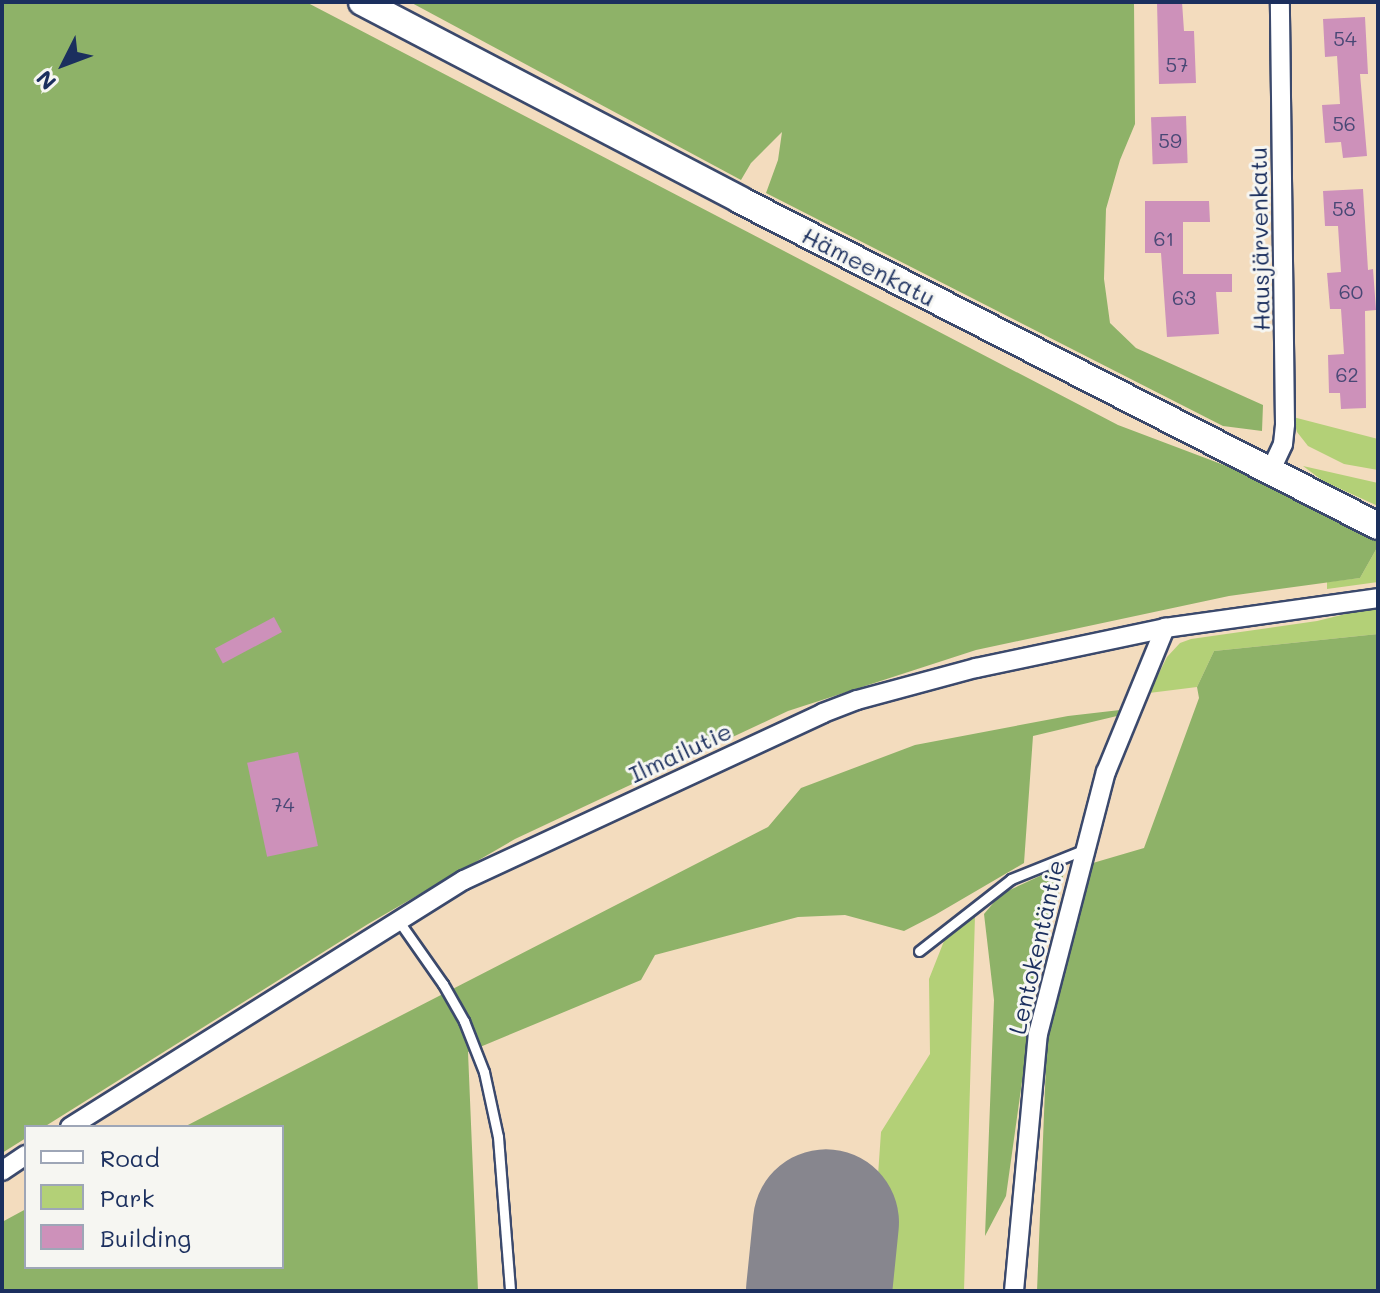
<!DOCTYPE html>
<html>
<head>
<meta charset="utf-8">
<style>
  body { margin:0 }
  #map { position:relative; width:1380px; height:1293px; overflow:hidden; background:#f3dcbe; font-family:Mali,sans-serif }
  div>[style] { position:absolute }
  .green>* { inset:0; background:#b3d077 }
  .forest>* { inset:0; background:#8eb268 }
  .runway>* { height:146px; margin:-73px; padding:0 73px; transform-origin:73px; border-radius:73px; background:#87868e }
  .building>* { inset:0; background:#cd91ba; transform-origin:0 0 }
  .roads { filter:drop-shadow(2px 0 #3b496c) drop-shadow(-2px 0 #3b496c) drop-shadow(0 2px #3b496c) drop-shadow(0 -2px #3b496c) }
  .service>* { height:9px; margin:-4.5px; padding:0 4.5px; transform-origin:4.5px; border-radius:4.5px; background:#fff }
  .minor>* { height:18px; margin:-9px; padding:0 9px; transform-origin:9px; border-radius:9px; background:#fff }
  .secondary>* { height:26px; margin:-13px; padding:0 13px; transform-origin:13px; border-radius:13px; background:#fff }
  span { translate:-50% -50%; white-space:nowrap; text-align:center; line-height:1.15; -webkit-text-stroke:6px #f6f6f2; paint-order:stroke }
  .number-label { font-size:20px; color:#484875 }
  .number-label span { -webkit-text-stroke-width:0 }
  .street-label { font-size:24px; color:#1b2f5e }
  .frame { position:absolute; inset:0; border:4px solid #1b2f5e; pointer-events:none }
  .legend { position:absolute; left:24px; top:1125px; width:260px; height:144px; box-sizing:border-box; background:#f6f6f2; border:2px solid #9ea6b7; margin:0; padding:10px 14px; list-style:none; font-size:24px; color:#1b2f5e }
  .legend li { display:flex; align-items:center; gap:16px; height:40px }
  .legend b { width:40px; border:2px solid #9ea6b7 }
  .north { position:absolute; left:24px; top:24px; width:80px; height:80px; -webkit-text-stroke:6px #f6f6f2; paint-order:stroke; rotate:228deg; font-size:22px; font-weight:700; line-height:32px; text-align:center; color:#1b2f5e }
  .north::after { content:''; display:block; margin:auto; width:28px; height:36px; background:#1b2f5e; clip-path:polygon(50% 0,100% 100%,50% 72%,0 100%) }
</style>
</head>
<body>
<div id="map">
  <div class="green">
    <div style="clip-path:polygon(1293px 417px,1378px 439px,1378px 470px,1344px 464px,1308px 446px,1297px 432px)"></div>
    <div style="clip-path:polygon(1303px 466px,1378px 483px,1378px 506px,1323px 481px)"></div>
    <div style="clip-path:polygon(1378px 546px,1378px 582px,1327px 589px,1327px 582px,1360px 578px)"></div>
    <div style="clip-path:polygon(1378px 606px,1378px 634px,1214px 651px,1197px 687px,1149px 693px,1167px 657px,1180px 643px,1191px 639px,1317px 621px)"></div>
    <div style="clip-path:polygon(975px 916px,964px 1291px,870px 1291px,881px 1132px,930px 1054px,929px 979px,944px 941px)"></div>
  </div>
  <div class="forest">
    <div style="clip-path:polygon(2px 2px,306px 2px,1118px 425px,1245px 473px,1378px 541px,1378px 546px,1360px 578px,1229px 596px,976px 650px,788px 711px,515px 839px,368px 924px,44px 1127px,26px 1127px,26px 1138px,2px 1153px)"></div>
    <div style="clip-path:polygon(410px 2px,1134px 2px,1135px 124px,1120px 160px,1106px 209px,1104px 279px,1110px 323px,1136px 348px,1263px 405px,1262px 431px,1223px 426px,766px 193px,778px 160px,782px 132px,751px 163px,741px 180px)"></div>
    <div style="clip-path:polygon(1378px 634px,1378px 1291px,1037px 1291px,1047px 1038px,1086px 865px,1144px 848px,1199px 698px,1197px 687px,1214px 651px)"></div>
    <div style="clip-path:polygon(1120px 710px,1117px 716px,1033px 736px,1024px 863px,935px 915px,904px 931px,845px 915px,798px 917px,655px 955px,641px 980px,468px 1052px,478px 1291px,2px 1291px,2px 1222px,26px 1209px,26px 1267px,282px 1267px,282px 1127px,184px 1127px,768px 827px,801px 788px,915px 745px,1068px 716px)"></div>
    <div style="clip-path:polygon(1066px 864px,1035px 989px,1006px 1196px,985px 1236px,994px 1000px,984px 914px,1001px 894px)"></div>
  </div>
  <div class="runway">
    <div style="left:819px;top:1291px;width:69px;rotate:-84.2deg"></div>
  </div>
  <div class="building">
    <div style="clip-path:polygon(1157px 2px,1182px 2px,1184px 31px,1194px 31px,1196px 83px,1159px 84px)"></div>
    <div style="clip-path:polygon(1365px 17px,1368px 74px,1360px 74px,1367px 156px,1343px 158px,1341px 142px,1325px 143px,1322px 105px,1340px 104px,1337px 56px,1325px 57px,1323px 19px)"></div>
    <div style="left:1186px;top:116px;width:47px;height:35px;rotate:88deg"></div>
    <div style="clip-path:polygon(1363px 189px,1368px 270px,1373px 269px,1376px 310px,1365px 311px,1366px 408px,1341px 409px,1340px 393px,1329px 393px,1328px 355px,1344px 354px,1341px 309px,1330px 309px,1327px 273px,1341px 272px,1338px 226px,1325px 226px,1323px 191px)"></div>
    <div style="clip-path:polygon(1145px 201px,1209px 201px,1210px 222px,1183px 222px,1183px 274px,1232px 274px,1232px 292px,1216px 292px,1219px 334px,1167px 337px,1161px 253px,1145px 253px)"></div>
    <div style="left:274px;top:617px;width:17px;height:67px;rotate:62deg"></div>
    <div style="left:298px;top:752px;width:96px;height:52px;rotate:78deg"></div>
  </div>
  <div class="roads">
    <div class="service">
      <div style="left:398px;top:920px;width:78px;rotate:54.9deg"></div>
      <div style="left:443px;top:984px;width:43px;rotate:60.4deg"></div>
      <div style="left:464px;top:1021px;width:55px;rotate:68.6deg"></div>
      <div style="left:484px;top:1072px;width:66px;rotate:77.8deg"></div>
      <div style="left:498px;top:1137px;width:154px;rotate:85.5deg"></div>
      <div style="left:919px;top:951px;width:117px;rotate:-38deg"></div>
      <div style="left:1011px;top:879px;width:78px;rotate:-21.9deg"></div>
    </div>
    <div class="minor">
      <div style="left:1270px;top:472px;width:31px;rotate:-65deg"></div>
      <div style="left:1283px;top:444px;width:20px;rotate:-84deg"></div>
      <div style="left:1285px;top:424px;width:422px;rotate:-90.7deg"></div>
      <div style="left:70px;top:1127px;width:465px;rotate:-32.1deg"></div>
      <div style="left:464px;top:880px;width:396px;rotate:-24.9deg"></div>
      <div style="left:823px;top:713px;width:36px;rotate:-21deg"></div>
      <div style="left:857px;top:700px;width:123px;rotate:-15.1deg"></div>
      <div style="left:976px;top:668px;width:193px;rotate:-11.9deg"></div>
      <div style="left:1165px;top:628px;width:215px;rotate:-8deg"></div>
      <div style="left:2px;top:1171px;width:29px;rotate:-34deg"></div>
      <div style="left:1014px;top:1291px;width:258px;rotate:-84.7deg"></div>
      <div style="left:1038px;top:1034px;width:271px;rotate:-75.5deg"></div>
      <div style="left:1106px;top:772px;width:156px;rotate:-67.7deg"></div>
    </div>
    <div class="secondary">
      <div style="left:362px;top:2px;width:427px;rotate:27.6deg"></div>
      <div style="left:740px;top:200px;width:716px;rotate:27.07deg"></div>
    </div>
  </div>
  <div class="number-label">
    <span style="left:1345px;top:38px">54</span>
    <span style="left:1177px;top:64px">57</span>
    <span style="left:1344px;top:123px">56</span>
    <span style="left:1170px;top:140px">59</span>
    <span style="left:1344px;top:208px">58</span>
    <span style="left:1164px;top:238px">61</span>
    <span style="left:1351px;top:291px">60</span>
    <span style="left:1184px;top:297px">63</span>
    <span style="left:1347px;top:374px">62</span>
    <span style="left:283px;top:804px">74</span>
  </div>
  <div class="street-label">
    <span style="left:1259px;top:239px;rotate:-91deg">Hausjärvenkatu</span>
    <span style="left:869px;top:266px;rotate:27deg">Hämeenkatu</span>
    <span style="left:680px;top:752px;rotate:-25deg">Ilmailutie</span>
    <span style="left:1036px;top:947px;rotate:-77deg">Lentokentäntie</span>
  </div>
  <div class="frame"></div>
  <ul class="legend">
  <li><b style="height:10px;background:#fff"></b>Road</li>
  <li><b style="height:22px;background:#b3d077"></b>Park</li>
  <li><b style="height:22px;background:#cd91ba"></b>Building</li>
  </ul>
  <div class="north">N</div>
</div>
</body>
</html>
